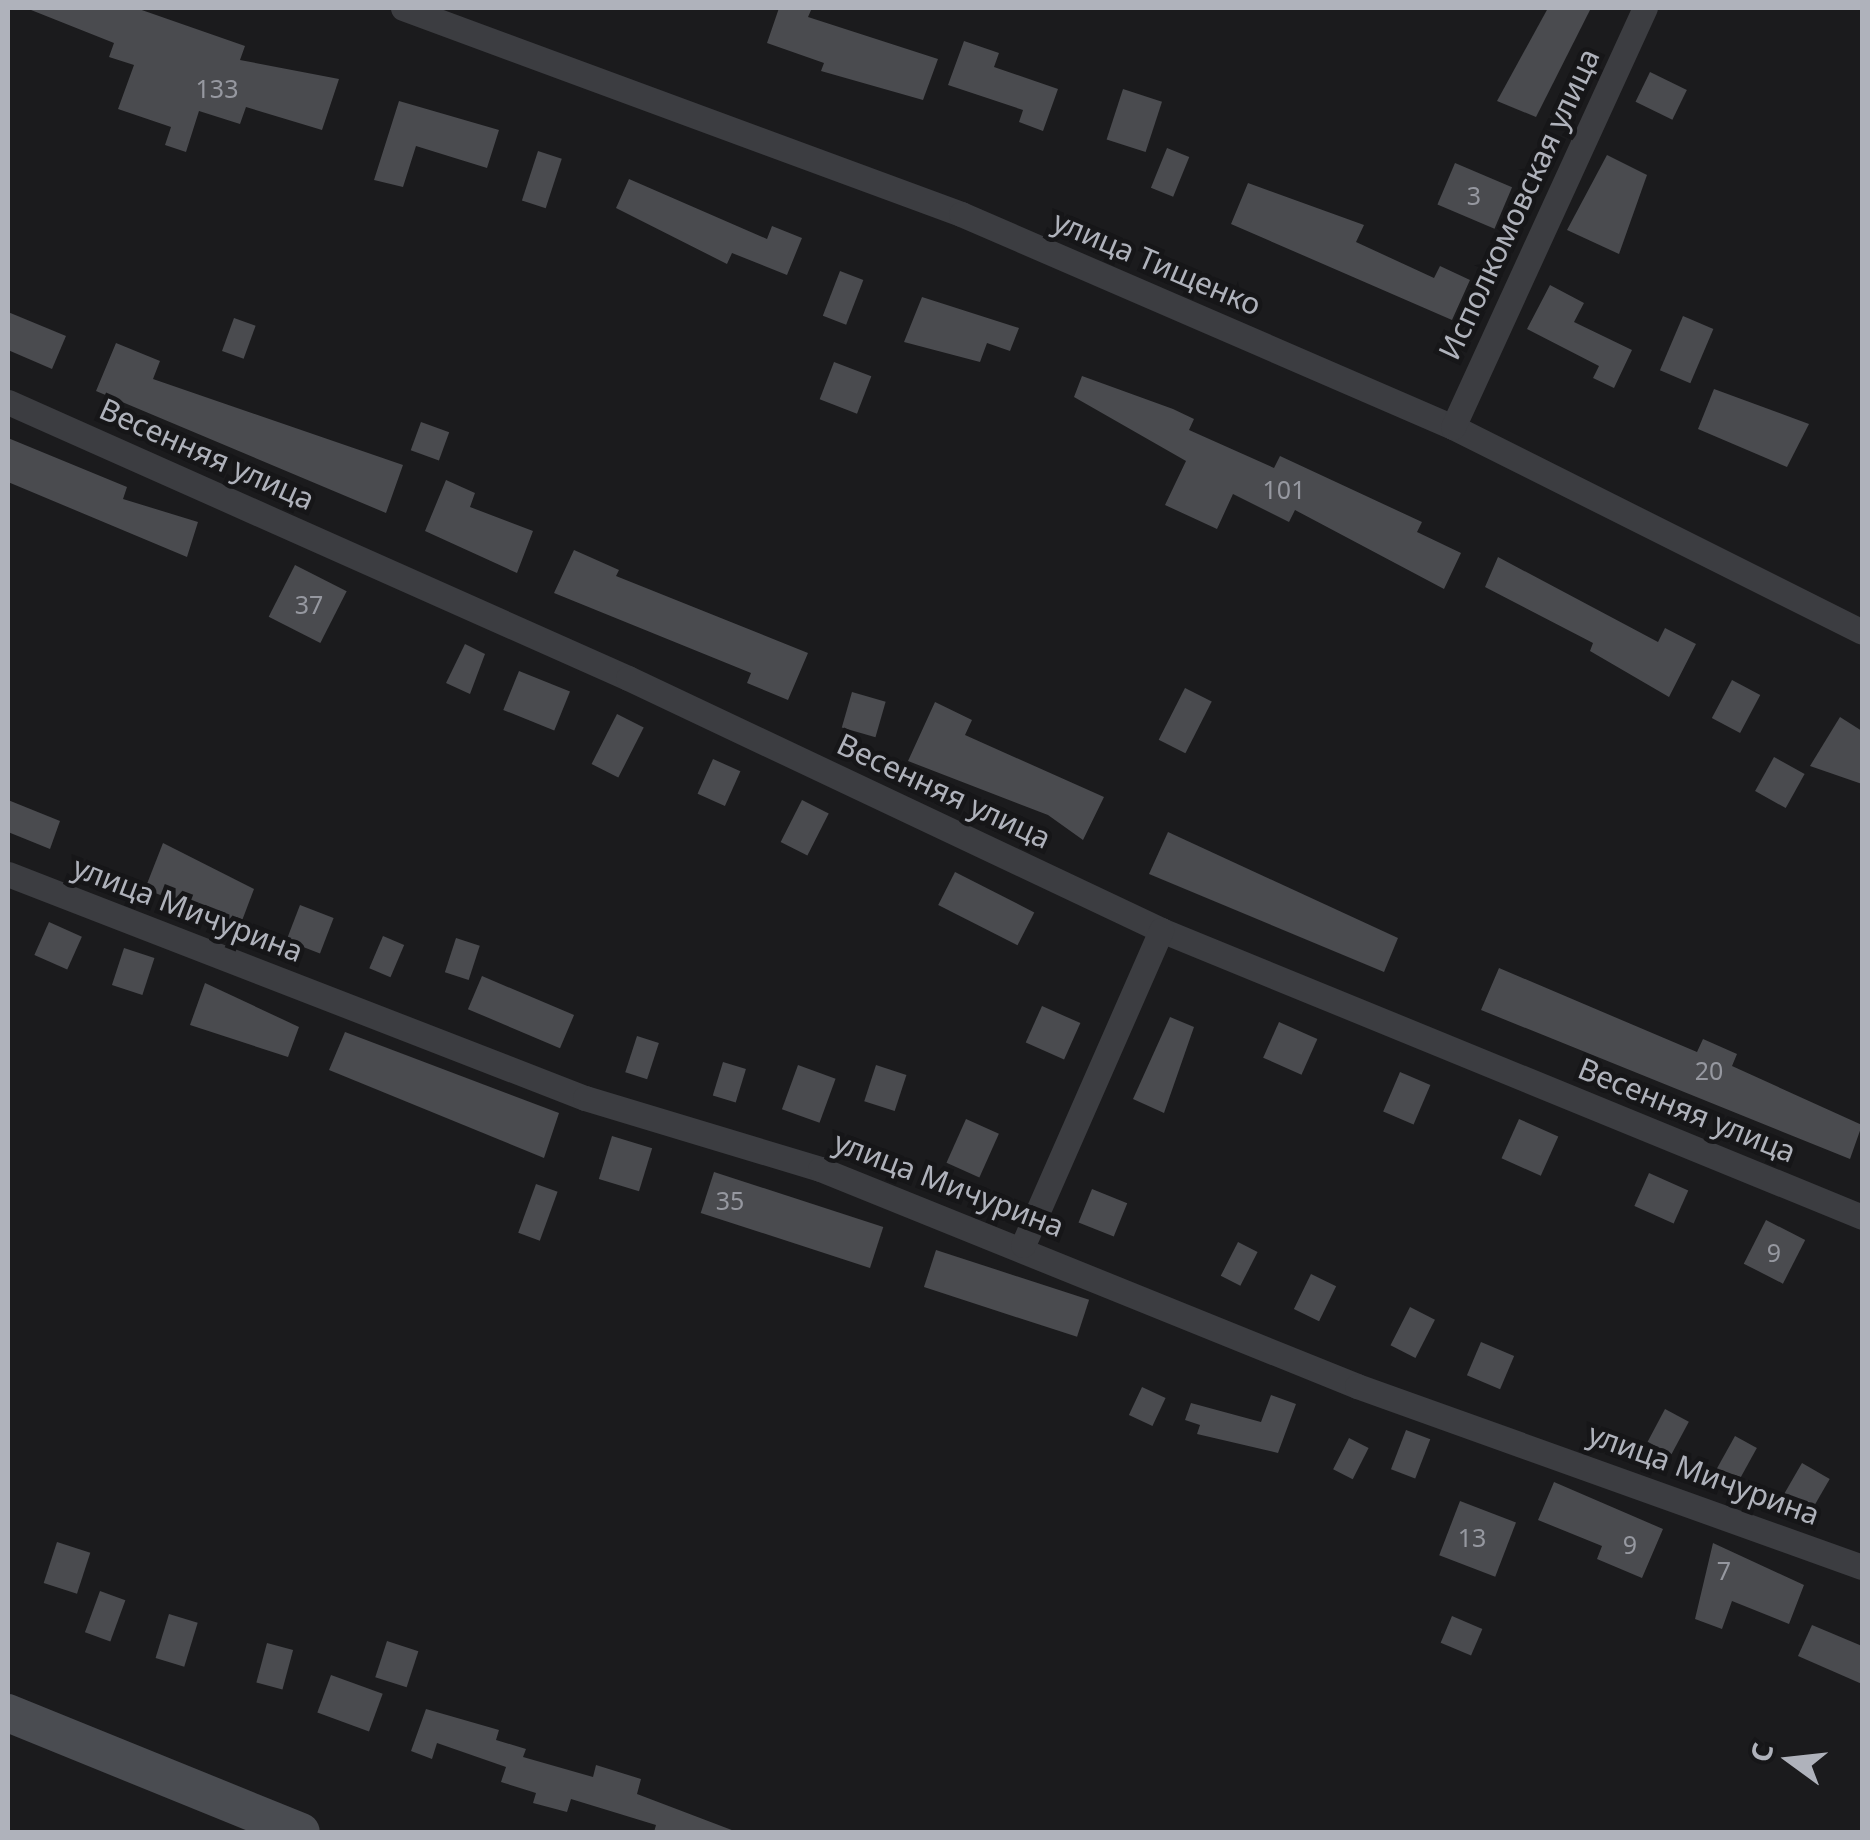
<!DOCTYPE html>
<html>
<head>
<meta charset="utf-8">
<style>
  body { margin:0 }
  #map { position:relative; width:1870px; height:1840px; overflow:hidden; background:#1b1b1d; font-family:"Noto Sans",sans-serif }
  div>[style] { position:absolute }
  .building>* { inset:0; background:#4a4b4f; transform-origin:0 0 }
  .street>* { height:25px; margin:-12.5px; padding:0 12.5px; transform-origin:12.5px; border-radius:12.5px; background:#3c3d41 }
  .secondary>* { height:38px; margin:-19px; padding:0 19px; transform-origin:19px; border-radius:19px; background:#4a4c51 }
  span { translate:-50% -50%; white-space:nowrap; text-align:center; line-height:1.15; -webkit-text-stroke:9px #161618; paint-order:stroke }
  .number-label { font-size:25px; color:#9698a0 }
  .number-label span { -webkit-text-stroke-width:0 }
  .street-label { font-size:30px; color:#afb2bb }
  .frame { position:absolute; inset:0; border:10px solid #afb2bb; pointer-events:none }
  .north { position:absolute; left:1740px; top:1710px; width:100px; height:100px; -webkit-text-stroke:8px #161618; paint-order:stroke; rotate:285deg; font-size:28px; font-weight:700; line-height:40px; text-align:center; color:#afb2bb }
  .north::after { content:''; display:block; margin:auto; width:35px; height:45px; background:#afb2bb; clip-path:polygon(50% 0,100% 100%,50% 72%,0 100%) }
</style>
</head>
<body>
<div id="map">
  <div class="building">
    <div style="clip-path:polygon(26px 8px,136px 8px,245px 46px,240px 60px,339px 79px,322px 130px,246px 107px,240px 124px,199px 111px,186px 152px,165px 145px,171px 127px,118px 109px,134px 65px,109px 57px,114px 43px)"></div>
    <div style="clip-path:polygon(779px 8px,812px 8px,808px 17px,938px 59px,923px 100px,821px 71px,824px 63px,767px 43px)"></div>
    <div style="clip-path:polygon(1548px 8px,1591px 8px,1536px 117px,1497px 101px)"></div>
    <div style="clip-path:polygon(964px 41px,999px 53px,994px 67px,1058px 89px,1043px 131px,1019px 122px,1023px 110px,948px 85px)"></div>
    <div style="left:1650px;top:72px;width:41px;height:33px;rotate:26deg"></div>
    <div style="left:1123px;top:89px;width:41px;height:53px;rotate:18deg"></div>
    <div style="clip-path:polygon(399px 101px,499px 130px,487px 168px,416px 146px,403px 187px,374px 180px)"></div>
    <div style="left:1167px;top:148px;width:24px;height:43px;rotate:22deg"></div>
    <div style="left:538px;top:151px;width:25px;height:52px;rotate:18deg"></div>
    <div style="clip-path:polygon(1607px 155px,1647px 175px,1619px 254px,1567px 230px)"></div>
    <div style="left:1455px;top:163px;width:62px;height:45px;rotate:23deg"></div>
    <div style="clip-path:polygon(629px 179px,767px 239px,772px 226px,802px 238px,787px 275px,732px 253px,727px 264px,616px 208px)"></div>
    <div style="clip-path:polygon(1248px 183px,1364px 225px,1356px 242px,1434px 278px,1440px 266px,1470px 280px,1452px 320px,1231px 224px)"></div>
    <div style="left:840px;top:271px;width:25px;height:48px;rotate:21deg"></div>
    <div style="clip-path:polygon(1550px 285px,1584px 303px,1574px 322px,1632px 350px,1614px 388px,1593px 378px,1599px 366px,1527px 329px)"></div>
    <div style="clip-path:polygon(922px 297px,1019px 328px,1010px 351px,987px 343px,980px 362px,904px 342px)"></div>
    <div style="clip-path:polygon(8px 312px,66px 336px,52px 369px,8px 350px)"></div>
    <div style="left:1683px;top:316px;width:33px;height:59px;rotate:23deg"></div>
    <div style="left:234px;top:318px;width:23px;height:35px;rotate:20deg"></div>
    <div style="clip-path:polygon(116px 343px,160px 361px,153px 379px,403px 465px,386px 513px,96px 391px)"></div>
    <div style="left:834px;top:362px;width:40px;height:40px;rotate:21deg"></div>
    <div style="clip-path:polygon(1082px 376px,1173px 409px,1194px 419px,1189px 430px,1274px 468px,1280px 456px,1422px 522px,1417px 532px,1461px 553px,1444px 589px,1295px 510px,1289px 522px,1233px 494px,1217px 529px,1165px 505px,1186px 461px,1074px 397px)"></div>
    <div style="clip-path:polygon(1714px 389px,1809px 424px,1787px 467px,1698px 429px)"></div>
    <div style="left:421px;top:422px;width:30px;height:30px;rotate:20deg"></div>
    <div style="clip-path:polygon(8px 438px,127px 487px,123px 499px,198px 522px,187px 557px,8px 482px)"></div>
    <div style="clip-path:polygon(446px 480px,475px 493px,470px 507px,533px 531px,517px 573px,425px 531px)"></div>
    <div style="clip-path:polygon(574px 550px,619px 570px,616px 576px,808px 653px,788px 700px,747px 683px,751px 673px,554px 593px)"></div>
    <div style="clip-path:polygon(1498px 557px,1658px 642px,1665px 628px,1696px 644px,1669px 697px,1590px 651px,1593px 643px,1485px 587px)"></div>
    <div style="left:295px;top:565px;width:58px;height:58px;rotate:27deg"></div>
    <div style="clip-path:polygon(465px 644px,485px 654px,470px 694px,446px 683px)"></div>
    <div style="left:519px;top:671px;width:55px;height:42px;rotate:22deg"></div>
    <div style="left:1732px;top:680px;width:32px;height:43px;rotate:28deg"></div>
    <div style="left:1185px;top:688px;width:30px;height:58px;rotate:27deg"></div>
    <div style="left:852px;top:692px;width:35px;height:37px;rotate:16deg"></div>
    <div style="clip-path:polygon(935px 702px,972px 720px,965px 735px,1104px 797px,1083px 840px,1048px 815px,908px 761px)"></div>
    <div style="left:617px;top:714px;width:30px;height:56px;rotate:27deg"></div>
    <div style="clip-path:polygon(1840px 717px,1862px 731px,1862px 784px,1810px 766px)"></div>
    <div style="left:1774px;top:757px;width:35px;height:39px;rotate:29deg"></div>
    <div style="left:713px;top:759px;width:30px;height:38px;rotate:24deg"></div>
    <div style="clip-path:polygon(8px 800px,60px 821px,50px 849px,8px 832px)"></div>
    <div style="left:802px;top:800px;width:30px;height:47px;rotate:27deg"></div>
    <div style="clip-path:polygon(1168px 832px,1398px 938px,1384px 972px,1149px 874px)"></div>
    <div style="clip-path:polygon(163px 843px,254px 889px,240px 926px,145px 889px)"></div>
    <div style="left:955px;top:872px;width:89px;height:37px;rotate:27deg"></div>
    <div style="left:300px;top:905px;width:36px;height:38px;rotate:21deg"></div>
    <div style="left:49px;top:922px;width:36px;height:36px;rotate:24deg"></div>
    <div style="left:383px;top:936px;width:23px;height:35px;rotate:23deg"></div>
    <div style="left:456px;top:938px;width:25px;height:36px;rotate:18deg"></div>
    <div style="left:124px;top:948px;width:32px;height:39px;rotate:18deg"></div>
    <div style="clip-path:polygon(1499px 968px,1697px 1052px,1703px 1039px,1737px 1054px,1732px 1066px,1862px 1125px,1850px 1159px,1481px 1010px)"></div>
    <div style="left:482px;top:976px;width:100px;height:36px;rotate:23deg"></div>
    <div style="clip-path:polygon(205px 983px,299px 1027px,288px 1057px,190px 1025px)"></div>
    <div style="left:1042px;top:1006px;width:42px;height:40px;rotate:24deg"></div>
    <div style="clip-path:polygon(1170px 1017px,1194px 1027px,1164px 1113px,1133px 1099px)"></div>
    <div style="left:1279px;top:1022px;width:42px;height:39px;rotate:24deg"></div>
    <div style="clip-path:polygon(345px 1032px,559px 1113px,544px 1158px,329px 1070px)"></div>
    <div style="left:637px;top:1036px;width:23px;height:38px;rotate:18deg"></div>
    <div style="left:723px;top:1062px;width:24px;height:35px;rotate:17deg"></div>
    <div style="left:798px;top:1065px;width:40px;height:47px;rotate:20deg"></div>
    <div style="left:876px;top:1065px;width:32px;height:38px;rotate:18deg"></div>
    <div style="left:1400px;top:1072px;width:33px;height:43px;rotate:23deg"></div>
    <div style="left:966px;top:1119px;width:36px;height:48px;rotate:24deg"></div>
    <div style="left:1519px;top:1119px;width:43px;height:43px;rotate:24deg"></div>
    <div style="left:612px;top:1136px;width:42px;height:45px;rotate:17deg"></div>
    <div style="left:714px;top:1172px;width:178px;height:43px;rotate:18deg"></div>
    <div style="left:1649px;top:1173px;width:43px;height:36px;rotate:24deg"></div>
    <div style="left:536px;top:1184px;width:23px;height:52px;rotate:20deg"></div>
    <div style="left:1092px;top:1189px;width:38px;height:36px;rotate:22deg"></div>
    <div style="left:1766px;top:1220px;width:44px;height:49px;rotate:27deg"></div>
    <div style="left:1238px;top:1242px;width:22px;height:38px;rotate:27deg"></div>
    <div style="left:936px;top:1250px;width:161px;height:39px;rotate:18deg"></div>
    <div style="left:1311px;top:1274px;width:28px;height:39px;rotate:26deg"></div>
    <div style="left:1410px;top:1307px;width:28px;height:43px;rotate:27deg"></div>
    <div style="left:1481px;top:1342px;width:36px;height:36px;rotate:23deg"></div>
    <div style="left:1142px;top:1387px;width:26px;height:31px;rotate:25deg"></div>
    <div style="clip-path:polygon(1271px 1395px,1296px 1404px,1278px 1453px,1197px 1434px,1200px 1425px,1185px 1420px,1191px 1403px,1261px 1422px)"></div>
    <div style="left:1665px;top:1409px;width:27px;height:37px;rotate:28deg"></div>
    <div style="left:1406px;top:1430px;width:26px;height:42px;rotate:21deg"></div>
    <div style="left:1735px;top:1436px;width:25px;height:39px;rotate:29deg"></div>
    <div style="left:1349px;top:1438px;width:22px;height:35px;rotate:27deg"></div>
    <div style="left:1802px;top:1463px;width:32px;height:37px;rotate:30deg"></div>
    <div style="clip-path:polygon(1554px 1482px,1663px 1529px,1642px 1578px,1597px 1559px,1602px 1546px,1538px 1520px)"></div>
    <div style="left:1460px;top:1501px;width:60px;height:58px;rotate:21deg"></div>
    <div style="left:57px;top:1542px;width:35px;height:43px;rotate:18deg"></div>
    <div style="clip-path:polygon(1713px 1543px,1804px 1585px,1789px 1624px,1732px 1601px,1722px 1629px,1695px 1619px)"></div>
    <div style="left:100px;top:1591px;width:27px;height:44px;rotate:20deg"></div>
    <div style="left:169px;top:1614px;width:30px;height:46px;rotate:17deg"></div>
    <div style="left:1452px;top:1616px;width:33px;height:29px;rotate:23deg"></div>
    <div style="clip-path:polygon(1812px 1625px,1862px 1646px,1862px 1684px,1798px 1656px)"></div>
    <div style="left:387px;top:1641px;width:33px;height:38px;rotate:18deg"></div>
    <div style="left:267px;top:1643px;width:27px;height:41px;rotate:15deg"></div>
    <div style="left:331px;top:1675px;width:55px;height:40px;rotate:20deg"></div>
    <div style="clip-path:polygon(426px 1709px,499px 1730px,496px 1740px,526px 1749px,523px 1757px,593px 1777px,596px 1765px,641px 1779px,637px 1794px,737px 1832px,654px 1832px,656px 1825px,571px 1799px,567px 1812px,533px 1803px,536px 1793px,501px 1782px,506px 1767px,437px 1743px,432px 1759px,411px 1751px)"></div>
  </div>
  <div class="street">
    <div style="left:403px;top:8px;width:595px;rotate:20.26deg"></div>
    <div style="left:961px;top:214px;width:536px;rotate:23.41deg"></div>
    <div style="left:1453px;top:427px;width:457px;rotate:26.6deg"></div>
    <div style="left:8px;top:402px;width:679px;rotate:24deg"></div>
    <div style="left:628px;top:678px;width:590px;rotate:25.3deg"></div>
    <div style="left:1161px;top:930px;width:757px;rotate:22.26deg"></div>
    <div style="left:1453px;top:427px;width:461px;rotate:-65.4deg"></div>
    <div style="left:8px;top:874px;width:619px;rotate:21.22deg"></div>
    <div style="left:585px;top:1098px;width:245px;rotate:16.8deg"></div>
    <div style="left:820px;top:1169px;width:579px;rotate:22deg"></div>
    <div style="left:1357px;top:1386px;width:536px;rotate:19.72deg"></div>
    <div style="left:1023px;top:1245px;width:344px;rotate:-66.3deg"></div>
  </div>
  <div class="secondary">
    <div style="left:8px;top:1713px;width:316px;rotate:22.1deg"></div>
  </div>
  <div class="number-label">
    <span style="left:217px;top:88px">133</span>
    <span style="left:1474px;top:195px">3</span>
    <span style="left:1284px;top:489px">101</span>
    <span style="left:309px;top:604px">37</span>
    <span style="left:1709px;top:1070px">20</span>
    <span style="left:730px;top:1200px">35</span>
    <span style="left:1774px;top:1252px">9</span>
    <span style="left:1472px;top:1537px">13</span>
    <span style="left:1630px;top:1544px">9</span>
    <span style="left:1724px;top:1570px">7</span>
  </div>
  <div class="street-label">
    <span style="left:1519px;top:204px;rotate:-65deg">Исполкомовская улица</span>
    <span style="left:1157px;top:263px;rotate:23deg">улица Тищенко</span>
    <span style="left:207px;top:454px;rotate:24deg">Весенняя улица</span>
    <span style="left:944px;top:791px;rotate:25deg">Весенняя улица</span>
    <span style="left:188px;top:909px;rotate:21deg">улица Мичурина</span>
    <span style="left:1687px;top:1110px;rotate:22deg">Весенняя улица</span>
    <span style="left:949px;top:1184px;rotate:21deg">улица Мичурина</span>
    <span style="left:1704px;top:1474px;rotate:20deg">улица Мичурина</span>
  </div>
  <div class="frame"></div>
  <div class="north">С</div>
</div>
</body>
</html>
